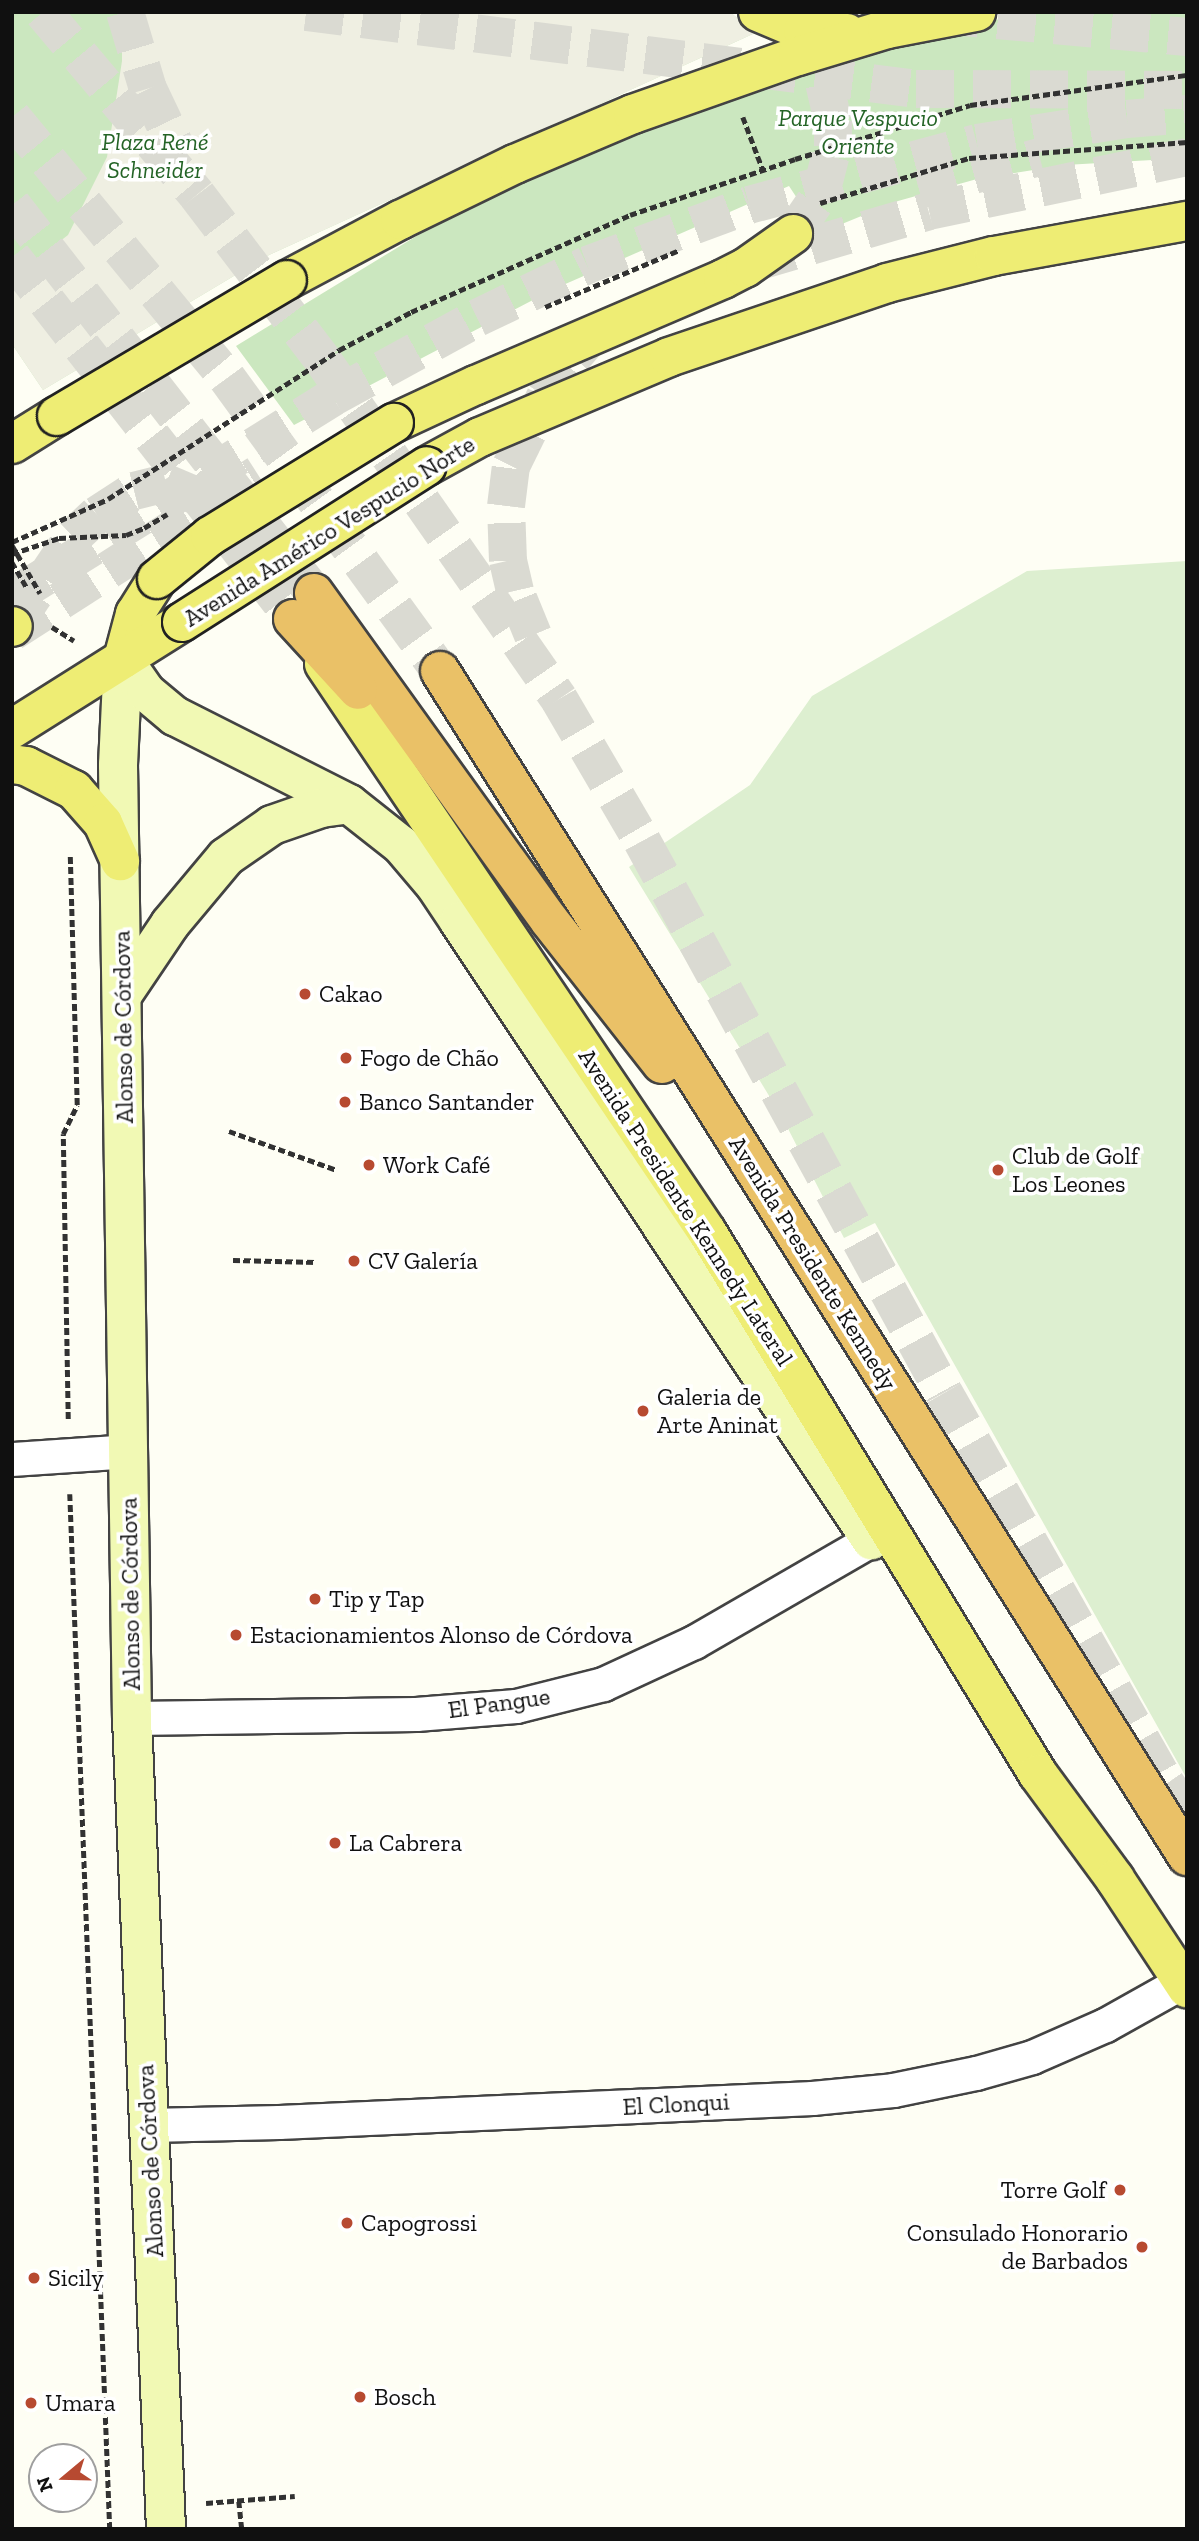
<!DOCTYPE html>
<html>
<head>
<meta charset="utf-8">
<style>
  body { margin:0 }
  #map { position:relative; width:1199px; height:2541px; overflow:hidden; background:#fefef4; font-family:"Zilla Slab",serif }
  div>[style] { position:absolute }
  .green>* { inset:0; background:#cbe7bf }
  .pitch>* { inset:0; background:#ddefd0 }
  .plaza>* { inset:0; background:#efefe2 }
  .primary-tunnel>* { height:38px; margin-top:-19px; transform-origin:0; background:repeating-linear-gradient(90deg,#dadad2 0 38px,transparent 0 57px) }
  .highway-tunnel>* { height:38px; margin-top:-19px; transform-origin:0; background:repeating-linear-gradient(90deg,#dadad2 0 38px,transparent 0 57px) }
  .path>* { height:4.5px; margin-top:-2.25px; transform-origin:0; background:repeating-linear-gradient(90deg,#323232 0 7px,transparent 0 10.5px) }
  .roads { filter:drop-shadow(2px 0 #434343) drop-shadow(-2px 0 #434343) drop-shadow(0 2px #434343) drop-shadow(0 -2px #434343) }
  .street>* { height:33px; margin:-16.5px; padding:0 16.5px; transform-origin:16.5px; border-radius:16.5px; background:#fff }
  .secondary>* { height:38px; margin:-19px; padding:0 19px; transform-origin:19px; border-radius:19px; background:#f1f9b4 }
  .primary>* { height:38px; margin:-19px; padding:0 19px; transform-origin:19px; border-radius:19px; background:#eeed74 }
  .highway>* { height:38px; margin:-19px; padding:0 19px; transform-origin:19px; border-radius:19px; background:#eac167 }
  .path-bridge>* { height:4.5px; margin-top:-2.25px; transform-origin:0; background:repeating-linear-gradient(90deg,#323232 0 7px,transparent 0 10.5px) }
  .bridges { filter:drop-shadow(2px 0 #212121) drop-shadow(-2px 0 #212121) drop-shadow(0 2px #212121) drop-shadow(0 -2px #212121) }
  .primary-bridge>* { height:38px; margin:-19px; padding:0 19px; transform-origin:19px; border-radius:19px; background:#eeed74 }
  .dots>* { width:19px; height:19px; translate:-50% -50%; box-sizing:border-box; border:4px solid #fff; border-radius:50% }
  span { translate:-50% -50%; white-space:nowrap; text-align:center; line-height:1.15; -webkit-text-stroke:7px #fff; paint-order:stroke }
  .park-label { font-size:24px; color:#246426; font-style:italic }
  .street-label { font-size:24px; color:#101010 }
  .poi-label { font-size:24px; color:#101010 }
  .left { translate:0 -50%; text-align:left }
  .right { translate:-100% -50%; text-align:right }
  .frame { position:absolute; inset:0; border:14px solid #101010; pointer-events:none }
  .north { position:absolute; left:28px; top:2443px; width:70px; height:70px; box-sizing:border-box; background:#fff; border:2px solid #9f9f9f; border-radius:50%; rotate:251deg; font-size:19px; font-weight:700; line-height:28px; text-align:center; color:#101010 }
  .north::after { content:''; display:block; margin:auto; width:24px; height:32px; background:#b74a31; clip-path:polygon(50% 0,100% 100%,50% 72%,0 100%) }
</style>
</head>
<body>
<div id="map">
  <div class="green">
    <div style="clip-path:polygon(12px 12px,730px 12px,755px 33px,269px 255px,43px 390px,12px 344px)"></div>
    <div style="clip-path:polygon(1049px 12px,1187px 12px,1187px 158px,1065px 165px,977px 179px,898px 201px,820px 233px,789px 186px,554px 289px,294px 425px,236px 346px,428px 229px,611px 136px,953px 26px)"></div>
  </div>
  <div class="pitch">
    <div style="clip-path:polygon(1187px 561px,1187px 1779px,875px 1223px,844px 1238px,782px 1117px,629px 867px,750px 785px,812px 696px,1027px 571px)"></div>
  </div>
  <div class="plaza">
    <div style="clip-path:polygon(122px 12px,730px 12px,755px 33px,269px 255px,43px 390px,12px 344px,12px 279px,68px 235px,107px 157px,122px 61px)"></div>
  </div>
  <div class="primary-tunnel">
    <div style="left:793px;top:234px;width:50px;rotate:-55.7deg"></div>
    <div style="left:821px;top:193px;width:49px;rotate:-75.7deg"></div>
    <div style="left:833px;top:146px;width:25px;rotate:-90deg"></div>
    <div style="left:833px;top:121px;width:57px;rotate:-103.1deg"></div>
    <div style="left:820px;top:65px;width:48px;rotate:-116deg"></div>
    <div style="left:12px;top:257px;width:447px;rotate:52.1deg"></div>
    <div style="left:13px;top:626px;width:107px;rotate:-56deg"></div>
    <div style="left:73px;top:537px;width:33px;rotate:-43deg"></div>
    <div style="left:97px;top:515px;width:44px;rotate:-33deg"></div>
    <div style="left:134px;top:491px;width:33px;rotate:-14deg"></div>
    <div style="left:166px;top:483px;width:38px;rotate:23deg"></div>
  </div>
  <div class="highway-tunnel">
    <div style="left:43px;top:12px;width:239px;rotate:49.9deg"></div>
    <div style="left:197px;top:195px;width:210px;rotate:52.7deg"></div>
    <div style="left:324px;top:362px;width:411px;rotate:55.1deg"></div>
    <div style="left:559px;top:699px;width:164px;rotate:59.7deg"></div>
    <div style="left:642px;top:841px;width:629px;rotate:61.32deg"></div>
    <div style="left:944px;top:1393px;width:450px;rotate:60.4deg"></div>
    <div style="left:1166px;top:1784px;width:37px;rotate:55deg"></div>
    <div style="left:125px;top:12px;width:80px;rotate:73.4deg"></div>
    <div style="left:148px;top:89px;width:65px;rotate:64.6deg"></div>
    <div style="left:306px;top:12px;width:615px;rotate:7.19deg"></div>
    <div style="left:916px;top:89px;width:271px;rotate:0.2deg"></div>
    <div style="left:941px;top:15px;width:247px;rotate:5.1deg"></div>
    <div style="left:12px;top:117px;width:338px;rotate:50.5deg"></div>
    <div style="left:227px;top:378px;width:362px;rotate:54deg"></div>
    <div style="left:919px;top:190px;width:125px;rotate:-15.3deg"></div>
    <div style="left:12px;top:205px;width:492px;rotate:52.1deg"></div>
    <div style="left:756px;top:262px;width:180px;rotate:-16.4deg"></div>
    <div style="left:929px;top:211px;width:264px;rotate:-11.8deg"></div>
    <div style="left:12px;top:597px;width:378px;rotate:-31.9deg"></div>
    <div style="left:333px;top:397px;width:164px;rotate:-28.7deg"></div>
    <div style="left:477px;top:318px;width:122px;rotate:-25.7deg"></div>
    <div style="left:587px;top:265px;width:173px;rotate:-20.3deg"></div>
    <div style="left:749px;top:205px;width:236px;rotate:-15.2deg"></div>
    <div style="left:977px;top:143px;width:152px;rotate:-9.1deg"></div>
    <div style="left:1127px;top:119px;width:60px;rotate:-4.8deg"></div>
    <div style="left:12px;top:632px;width:292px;rotate:-32.7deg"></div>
    <div style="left:533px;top:635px;width:48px;rotate:-112.2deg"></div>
    <div style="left:515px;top:591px;width:31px;rotate:-103deg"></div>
    <div style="left:508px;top:561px;width:55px;rotate:-92.1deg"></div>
    <div style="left:506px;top:506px;width:40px;rotate:-82.9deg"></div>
    <div style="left:511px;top:466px;width:77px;rotate:-63.8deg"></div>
    <div style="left:545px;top:397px;width:49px;rotate:-55deg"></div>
    <div style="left:573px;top:357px;width:38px;rotate:-49deg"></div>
  </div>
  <div class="path">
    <div style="left:743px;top:117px;width:57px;rotate:69.3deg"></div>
    <div style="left:820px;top:203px;width:156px;rotate:-16.8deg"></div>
    <div style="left:969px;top:158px;width:219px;rotate:-4.2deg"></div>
    <div style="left:545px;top:307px;width:146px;rotate:-23deg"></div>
    <div style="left:339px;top:350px;width:81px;rotate:-27.8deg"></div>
    <div style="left:411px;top:312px;width:240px;rotate:-23.9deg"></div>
    <div style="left:630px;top:215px;width:174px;rotate:-18.7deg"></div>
    <div style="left:795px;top:159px;width:183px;rotate:-17.1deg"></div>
    <div style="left:970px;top:105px;width:219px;rotate:-7.9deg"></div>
    <div style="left:12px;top:542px;width:105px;rotate:-24.1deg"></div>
    <div style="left:12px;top:545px;width:56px;rotate:59.7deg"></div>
    <div style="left:12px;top:554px;width:50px;rotate:-18.8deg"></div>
    <div style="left:59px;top:538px;width:67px;rotate:-2.6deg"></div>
    <div style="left:126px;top:535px;width:19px;rotate:-21deg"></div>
    <div style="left:12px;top:562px;width:30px;rotate:60deg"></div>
    <div style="left:52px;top:627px;width:26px;rotate:32deg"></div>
    <div style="left:229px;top:1131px;width:115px;rotate:19.9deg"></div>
    <div style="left:233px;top:1260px;width:83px;rotate:1.4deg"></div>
    <div style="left:68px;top:1419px;width:285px;rotate:-91deg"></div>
    <div style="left:63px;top:1134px;width:32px;rotate:-64deg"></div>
    <div style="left:77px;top:1105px;width:252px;rotate:-91.6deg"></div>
    <div style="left:70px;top:1494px;width:1036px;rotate:87.79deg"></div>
    <div style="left:239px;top:2501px;width:28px;rotate:84deg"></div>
    <div style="left:206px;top:2503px;width:89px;rotate:-4.5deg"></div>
  </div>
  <div class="roads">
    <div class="street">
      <div style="left:12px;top:1459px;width:117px;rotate:-3.9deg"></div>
      <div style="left:132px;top:1718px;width:284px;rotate:-0.8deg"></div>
      <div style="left:416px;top:1714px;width:100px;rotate:-4.6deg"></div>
      <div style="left:516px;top:1706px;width:90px;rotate:-14.2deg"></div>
      <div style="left:603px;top:1684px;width:100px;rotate:-24.8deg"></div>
      <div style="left:694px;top:1642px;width:204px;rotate:-30deg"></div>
      <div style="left:148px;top:2125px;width:131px;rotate:-1.3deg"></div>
      <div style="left:279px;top:2122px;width:534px;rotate:-2.58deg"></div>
      <div style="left:812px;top:2098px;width:81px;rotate:-5.6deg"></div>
      <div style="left:893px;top:2090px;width:85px;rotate:-11.6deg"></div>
      <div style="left:976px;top:2073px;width:58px;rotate:-15.9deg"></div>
      <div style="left:1032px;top:2057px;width:80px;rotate:-23.7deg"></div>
      <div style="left:1105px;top:2025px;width:88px;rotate:-29.2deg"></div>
    </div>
    <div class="secondary">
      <div style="left:123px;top:659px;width:106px;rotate:92.7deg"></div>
      <div style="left:118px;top:765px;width:953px;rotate:89.16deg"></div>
      <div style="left:132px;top:1718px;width:812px;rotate:87.6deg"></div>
      <div style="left:123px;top:659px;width:40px;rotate:55.1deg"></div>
      <div style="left:146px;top:692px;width:38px;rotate:40deg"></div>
      <div style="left:175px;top:716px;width:195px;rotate:26.8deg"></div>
      <div style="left:349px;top:804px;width:66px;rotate:38.3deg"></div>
      <div style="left:401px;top:845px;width:52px;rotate:49.6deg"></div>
      <div style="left:435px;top:885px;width:43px;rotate:56.3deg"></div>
      <div style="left:459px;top:921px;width:744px;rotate:56.35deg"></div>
      <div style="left:123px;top:994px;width:84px;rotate:-56.1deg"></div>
      <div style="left:170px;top:924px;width:87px;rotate:-50.1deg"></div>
      <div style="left:226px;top:857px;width:56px;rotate:-34.8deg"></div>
      <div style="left:272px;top:825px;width:52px;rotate:-19.1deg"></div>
      <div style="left:321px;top:808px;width:28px;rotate:-8deg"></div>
    </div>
    <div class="primary">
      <div style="left:758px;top:12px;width:49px;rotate:22.9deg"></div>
      <div style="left:803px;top:31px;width:44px;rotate:2.6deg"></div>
      <div style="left:287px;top:280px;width:128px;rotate:-28deg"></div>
      <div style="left:400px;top:220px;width:128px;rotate:-26deg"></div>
      <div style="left:515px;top:164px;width:128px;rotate:-23deg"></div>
      <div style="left:633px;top:114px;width:175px;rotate:-19.4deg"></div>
      <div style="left:798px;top:56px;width:93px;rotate:-16.9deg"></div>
      <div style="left:887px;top:29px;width:91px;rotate:-10.8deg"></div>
      <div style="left:394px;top:423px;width:90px;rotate:-24.9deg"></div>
      <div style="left:476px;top:385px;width:269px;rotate:-23.2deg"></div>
      <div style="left:723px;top:279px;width:25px;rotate:-27deg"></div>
      <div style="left:745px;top:268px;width:59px;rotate:-35.3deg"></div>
      <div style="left:12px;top:444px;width:53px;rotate:-31.9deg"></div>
      <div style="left:427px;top:466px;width:60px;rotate:-28.7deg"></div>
      <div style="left:480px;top:437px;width:205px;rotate:-22.9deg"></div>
      <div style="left:669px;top:357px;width:230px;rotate:-18.7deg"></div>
      <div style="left:887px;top:283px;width:110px;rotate:-14.2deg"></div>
      <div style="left:994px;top:256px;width:196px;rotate:-10.3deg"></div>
      <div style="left:12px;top:627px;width:1px;rotate:-45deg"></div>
      <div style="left:123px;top:659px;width:47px;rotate:-75.1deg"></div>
      <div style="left:135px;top:614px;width:41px;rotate:-57.8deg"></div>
      <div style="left:324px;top:664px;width:685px;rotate:56.01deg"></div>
      <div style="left:707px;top:1232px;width:635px;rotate:58.59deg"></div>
      <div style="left:1038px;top:1774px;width:130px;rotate:53.7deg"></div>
      <div style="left:1115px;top:1879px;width:131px;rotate:56.6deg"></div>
      <div style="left:12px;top:729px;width:201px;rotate:-32.2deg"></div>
      <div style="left:12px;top:764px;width:14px;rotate:8deg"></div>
      <div style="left:26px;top:766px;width:54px;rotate:26.6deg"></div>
      <div style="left:74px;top:790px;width:44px;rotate:48.7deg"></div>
      <div style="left:103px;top:823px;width:42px;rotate:65.9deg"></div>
    </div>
    <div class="highway">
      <div style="left:314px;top:593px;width:403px;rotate:54.3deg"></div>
      <div style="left:549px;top:920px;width:183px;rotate:51.9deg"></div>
      <div style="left:293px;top:619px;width:96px;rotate:47.5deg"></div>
      <div style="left:440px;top:671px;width:1401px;rotate:57.77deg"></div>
    </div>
  </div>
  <div class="path-bridge">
    <div style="left:108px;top:499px;width:275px;rotate:-32.8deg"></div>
    <div style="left:144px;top:528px;width:27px;rotate:-31deg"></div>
  </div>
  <div class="bridges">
    <div class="primary-bridge">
      <div style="left:57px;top:416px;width:267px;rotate:-30.6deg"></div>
      <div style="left:157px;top:579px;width:68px;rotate:-39.1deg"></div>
      <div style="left:210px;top:536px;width:216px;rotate:-31.6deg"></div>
      <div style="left:182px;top:622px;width:290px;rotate:-32.5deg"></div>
    </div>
  </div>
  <div class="dots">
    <div style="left:305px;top:994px;background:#b74a31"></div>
    <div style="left:346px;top:1058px;background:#b74a31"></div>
    <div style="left:345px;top:1102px;background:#b74a31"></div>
    <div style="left:369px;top:1165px;background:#b74a31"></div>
    <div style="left:998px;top:1170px;background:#b74a31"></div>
    <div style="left:354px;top:1261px;background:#b74a31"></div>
    <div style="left:643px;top:1411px;background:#b74a31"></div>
    <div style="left:315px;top:1599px;background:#b74a31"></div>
    <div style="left:236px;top:1635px;background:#b74a31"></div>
    <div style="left:335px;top:1843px;background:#b74a31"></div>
    <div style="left:1120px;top:2190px;background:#b74a31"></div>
    <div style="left:347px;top:2223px;background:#b74a31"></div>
    <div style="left:1142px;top:2247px;background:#b74a31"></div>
    <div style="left:34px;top:2278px;background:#b74a31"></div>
    <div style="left:360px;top:2397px;background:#b74a31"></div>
    <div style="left:31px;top:2403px;background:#b74a31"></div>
  </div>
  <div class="park-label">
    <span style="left:858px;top:132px">Parque Vespucio<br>Oriente</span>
    <span style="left:155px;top:156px">Plaza René<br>Schneider</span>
  </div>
  <div class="street-label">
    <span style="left:329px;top:531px;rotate:-32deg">Avenida Américo Vespucio Norte</span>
    <span style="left:123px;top:1027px;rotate:-91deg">Alonso de Córdova</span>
    <span style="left:686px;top:1207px;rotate:57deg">Avenida Presidente Kennedy Lateral</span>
    <span style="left:813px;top:1263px;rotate:58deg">Avenida Presidente Kennedy</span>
    <span style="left:130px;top:1594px;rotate:-91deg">Alonso de Córdova</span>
    <span style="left:499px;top:1703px;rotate:-8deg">El Pangue</span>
    <span style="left:676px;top:2104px;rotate:-3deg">El Clonqui</span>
    <span style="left:150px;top:2161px;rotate:-93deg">Alonso de Córdova</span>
  </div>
  <div class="poi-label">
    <span class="left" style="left:319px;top:994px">Cakao</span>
    <span class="left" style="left:360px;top:1058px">Fogo de Chão</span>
    <span class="left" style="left:359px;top:1102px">Banco Santander</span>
    <span class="left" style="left:1012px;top:1170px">Club de Golf<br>Los Leones</span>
    <span class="left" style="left:383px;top:1165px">Work Café</span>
    <span class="left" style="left:368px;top:1261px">CV Galería</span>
    <span class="left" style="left:657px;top:1411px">Galeria de<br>Arte Aninat</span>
    <span class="left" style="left:329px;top:1599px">Tip y Tap</span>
    <span class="left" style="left:250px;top:1635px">Estacionamientos Alonso de Córdova</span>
    <span class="left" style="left:349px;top:1843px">La Cabrera</span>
    <span class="right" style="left:1106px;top:2190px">Torre Golf</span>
    <span class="left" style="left:361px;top:2223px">Capogrossi</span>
    <span class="right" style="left:1128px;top:2247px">Consulado Honorario<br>de Barbados</span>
    <span class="left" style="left:48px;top:2278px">Sicily</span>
    <span class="left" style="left:374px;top:2397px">Bosch</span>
    <span class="left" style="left:45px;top:2403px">Umara</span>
  </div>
  <div class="frame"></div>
  <div class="north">N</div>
</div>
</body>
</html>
